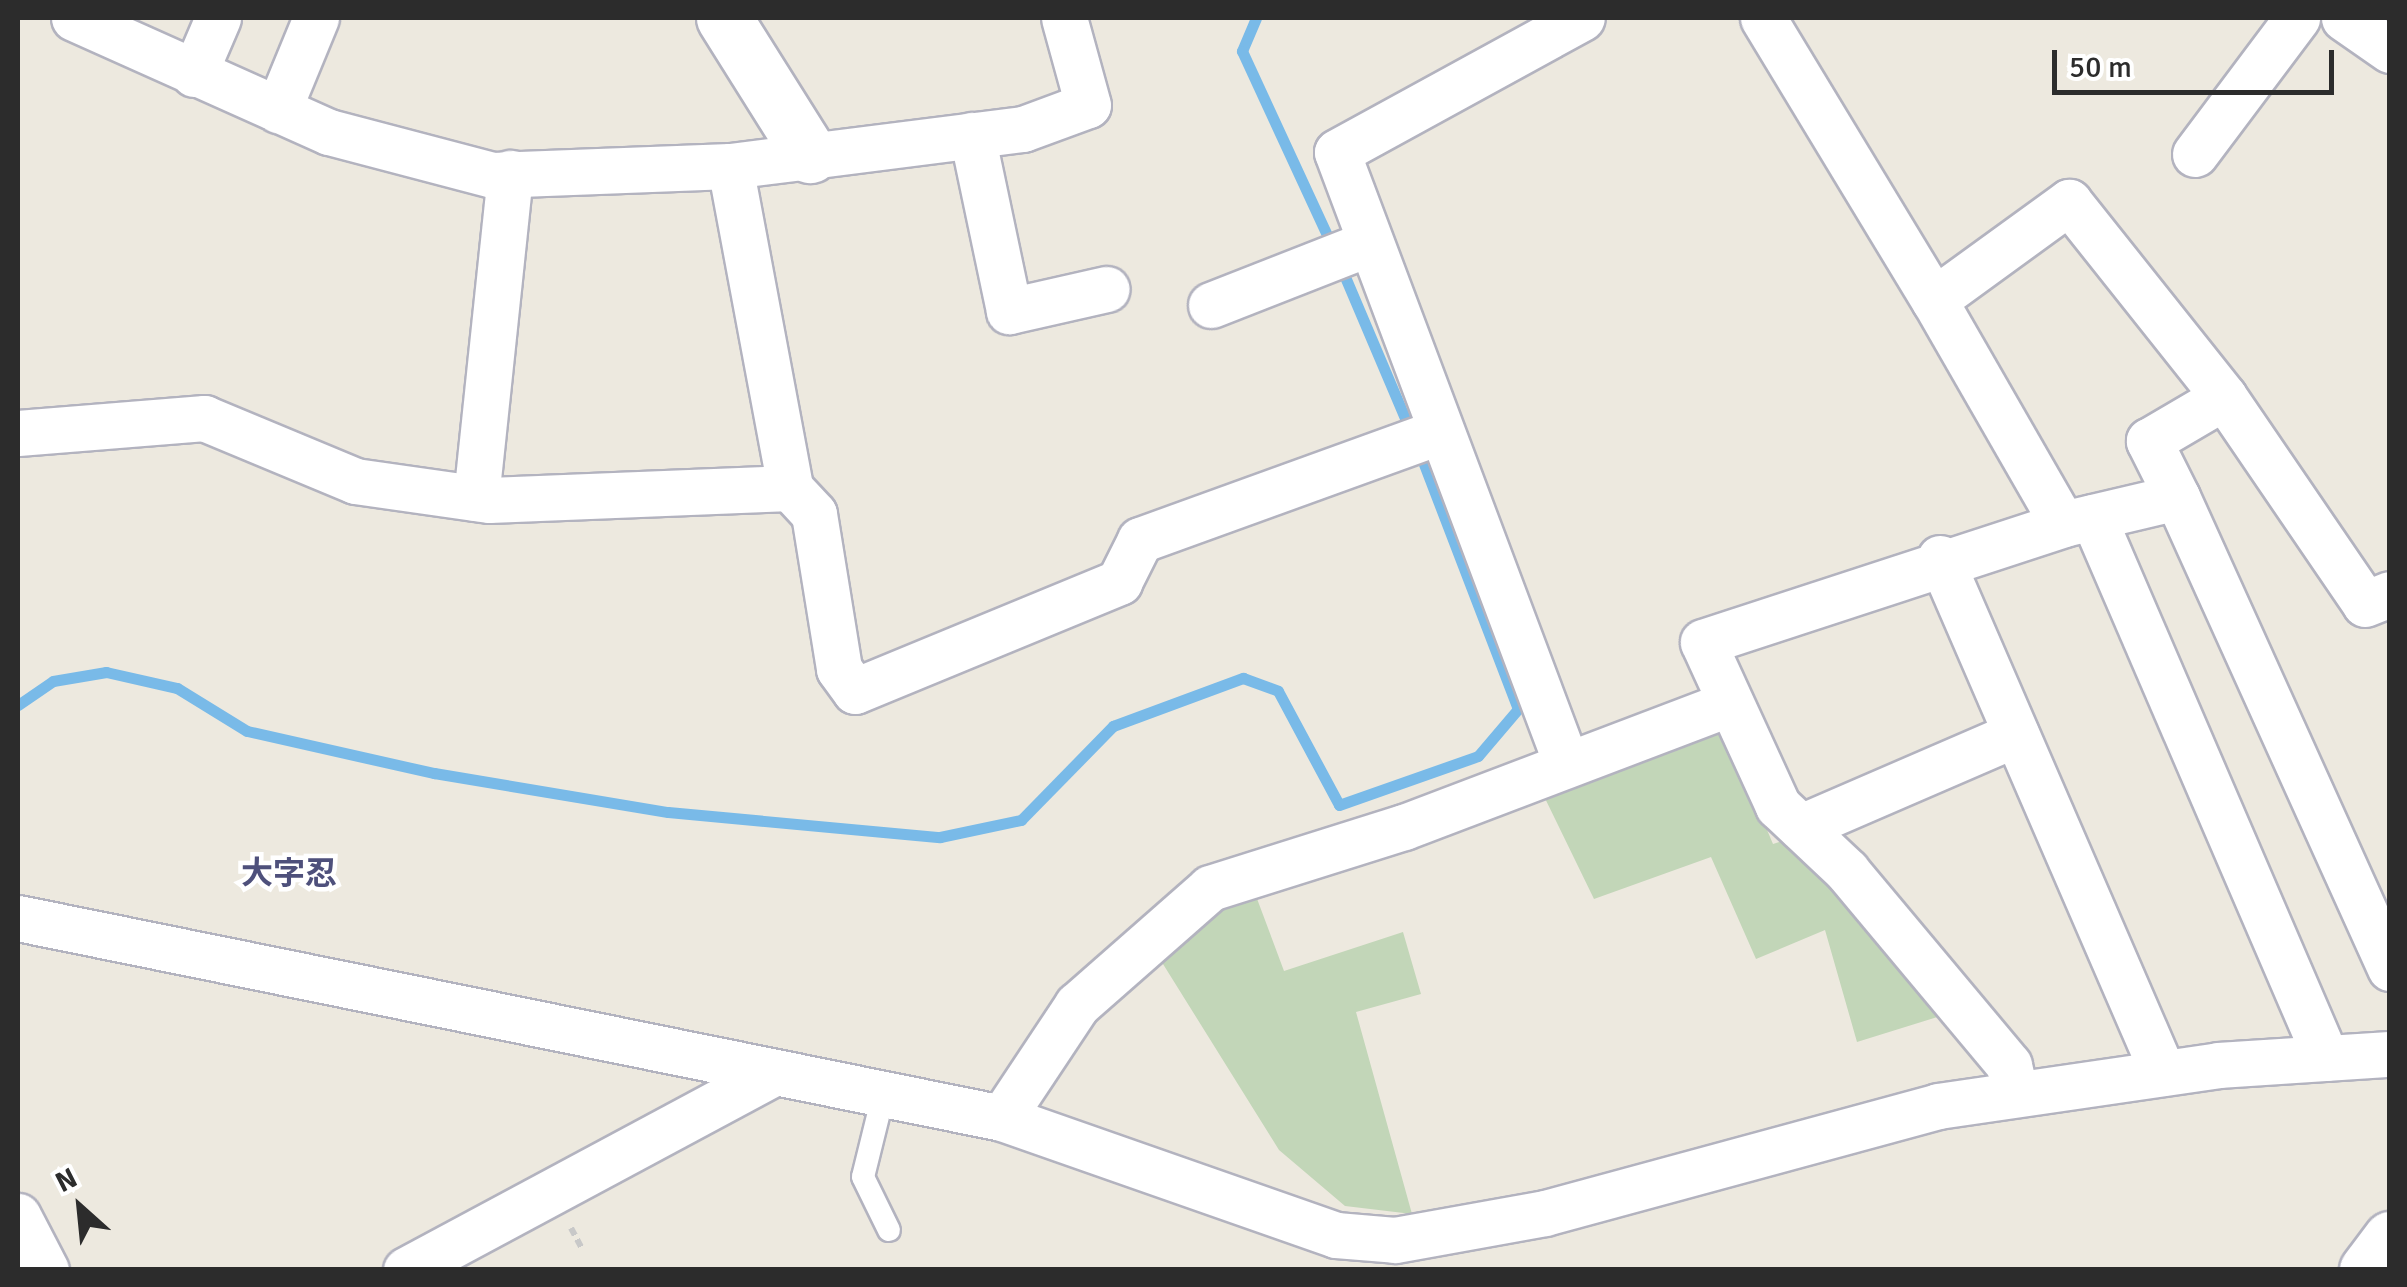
<!DOCTYPE html>
<html>
<head>
<meta charset="utf-8">
<style>
  body { margin:0 }
  #map { position:relative; width:2407px; height:1287px; overflow:hidden; background:#ede9df; font-family:Signika,"Noto Sans JP",sans-serif }
  div>[style] { position:absolute }
  .cemetery>* { inset:0; background:#c2d6b8 }
  .stream>* { height:11px; margin:-5.5px; padding:0 5.5px; transform-origin:5.5px; border-radius:5.5px; background:#79bae8 }
  .path>* { height:6px; margin-top:-3px; transform-origin:0; background:repeating-linear-gradient(90deg,#c8c8c8 0 8px,transparent 0 13px) }
  .roads { filter:drop-shadow(2px 0 #b3b3bf) drop-shadow(-2px 0 #b3b3bf) drop-shadow(0 2px #b3b3bf) drop-shadow(0 -2px #b3b3bf) }
  .lane>* { height:22px; margin:-11px; padding:0 11px; transform-origin:11px; border-radius:11px; background:#fff }
  .street>* { height:45px; margin:-22.5px; padding:0 22.5px; transform-origin:22.5px; border-radius:22.5px; background:#fff }
  .secondary>* { height:55px; margin:-27.5px; padding:0 27.5px; transform-origin:27.5px; border-radius:27.5px; background:#fff }
  span { translate:-50% -50%; white-space:nowrap; text-align:center; line-height:1.15; -webkit-text-stroke:9px #fff; paint-order:stroke }
  .neighbourhood-label { font-size:32px; color:#4e507b; font-weight:700 }
  .frame { position:absolute; inset:0; border:20px solid #2c2c2c; pointer-events:none }
  .north { position:absolute; left:30px; top:1157px; width:100px; height:100px; -webkit-text-stroke:8px #fff; paint-order:stroke; rotate:333deg; font-size:28px; font-weight:700; line-height:40px; text-align:center; color:#2c2c2c }
  .north::after { content:''; display:block; margin:auto; width:35px; height:45px; background:#2c2c2c; clip-path:polygon(50% 0,100% 100%,50% 72%,0 100%) }
  .scale { position:absolute; left:2052px; top:50px; width:282px; height:45px; box-sizing:border-box; border:5px solid #2c2c2c; border-top:0; padding-left:12px; font-size:30px; line-height:35px; white-space:nowrap; color:#2c2c2c; -webkit-text-stroke:8px #fff; paint-order:stroke }
</style>
</head>
<body>
<div id="map">
  <div class="cemetery">
    <div style="clip-path:polygon(1720px 719px,1773px 844px,1792px 838px,1947px 1014px,1857px 1042px,1825px 930px,1756px 959px,1711px 857px,1594px 899px,1539px 786px)"></div>
    <div style="clip-path:polygon(1256px 896px,1284px 971px,1403px 932px,1421px 994px,1356px 1012px,1412px 1214px,1345px 1206px,1279px 1150px,1153px 948px,1189px 922px)"></div>
  </div>
  <div class="stream">
    <div style="left:1256px;top:18px;width:36px;rotate:113deg"></div>
    <div style="left:1242px;top:51px;width:217px;rotate:65.2deg"></div>
    <div style="left:1340px;top:265px;width:181px;rotate:67deg"></div>
    <div style="left:18px;top:705px;width:42px;rotate:-34.4deg"></div>
    <div style="left:53px;top:681px;width:54px;rotate:-9.6deg"></div>
    <div style="left:106px;top:672px;width:73px;rotate:12.7deg"></div>
    <div style="left:177px;top:688px;width:82px;rotate:31.6deg"></div>
    <div style="left:247px;top:731px;width:192px;rotate:12.7deg"></div>
    <div style="left:434px;top:773px;width:237px;rotate:9.5deg"></div>
    <div style="left:668px;top:812px;width:273px;rotate:5.3deg"></div>
    <div style="left:940px;top:837px;width:83px;rotate:-11.9deg"></div>
    <div style="left:1021px;top:820px;width:132px;rotate:-45.6deg"></div>
    <div style="left:1113px;top:726px;width:139px;rotate:-20.3deg"></div>
    <div style="left:1243px;top:678px;width:37px;rotate:20deg"></div>
    <div style="left:1278px;top:691px;width:129px;rotate:61.8deg"></div>
    <div style="left:1339px;top:805px;width:147px;rotate:-19.4deg"></div>
    <div style="left:1478px;top:756px;width:62px;rotate:-49.6deg"></div>
    <div style="left:1518px;top:709px;width:279px;rotate:-111deg"></div>
  </div>
  <div class="path">
    <div style="left:571px;top:1228px;width:24px;rotate:62deg"></div>
  </div>
  <div class="roads">
    <div class="lane">
      <div style="left:883px;top:1096px;width:83px;rotate:103.9deg"></div>
      <div style="left:863px;top:1177px;width:59px;rotate:63.9deg"></div>
    </div>
    <div class="street">
      <div style="left:74px;top:18px;width:279px;rotate:24.1deg"></div>
      <div style="left:329px;top:132px;width:170px;rotate:14.7deg"></div>
      <div style="left:493px;top:175px;width:237px;rotate:-2.2deg"></div>
      <div style="left:730px;top:166px;width:295px;rotate:-7.2deg"></div>
      <div style="left:1023px;top:129px;width:69px;rotate:-20.3deg"></div>
      <div style="left:1088px;top:105px;width:90px;rotate:-105.4deg"></div>
      <div style="left:1763px;top:18px;width:330px;rotate:58.8deg"></div>
      <div style="left:1934px;top:300px;width:167px;rotate:-36deg"></div>
      <div style="left:2069px;top:202px;width:249px;rotate:51.5deg"></div>
      <div style="left:2344px;top:18px;width:56px;rotate:34.8deg"></div>
      <div style="left:194px;top:74px;width:61px;rotate:-66.8deg"></div>
      <div style="left:278px;top:110px;width:100px;rotate:-67.6deg"></div>
      <div style="left:972px;top:135px;width:180px;rotate:78.1deg"></div>
      <div style="left:1009px;top:311px;width:100px;rotate:-12.7deg"></div>
      <div style="left:2195px;top:154px;width:170px;rotate:-53.1deg"></div>
      <div style="left:730px;top:166px;width:328px;rotate:79.4deg"></div>
      <div style="left:1934px;top:300px;width:258px;rotate:60.1deg"></div>
      <div style="left:2063px;top:524px;width:117px;rotate:-13.3deg"></div>
      <div style="left:2177px;top:497px;width:63px;rotate:-116.6deg"></div>
      <div style="left:2149px;top:441px;width:87px;rotate:-30.4deg"></div>
      <div style="left:2224px;top:397px;width:250px;rotate:55.7deg"></div>
      <div style="left:2365px;top:604px;width:27px;rotate:-22deg"></div>
      <div style="left:1211px;top:305px;width:170px;rotate:-21.4deg"></div>
      <div style="left:18px;top:433px;width:187px;rotate:-4.6deg"></div>
      <div style="left:204px;top:418px;width:164px;rotate:22.6deg"></div>
      <div style="left:355px;top:481px;width:135px;rotate:8.1deg"></div>
      <div style="left:489px;top:500px;width:301px;rotate:-2.3deg"></div>
      <div style="left:790px;top:488px;width:35px;rotate:47deg"></div>
      <div style="left:814px;top:514px;width:157px;rotate:80.8deg"></div>
      <div style="left:839px;top:669px;width:27px;rotate:54deg"></div>
      <div style="left:855px;top:691px;width:286px;rotate:-22.4deg"></div>
      <div style="left:1119px;top:582px;width:47px;rotate:-63.4deg"></div>
      <div style="left:1140px;top:540px;width:315px;rotate:-19.9deg"></div>
      <div style="left:2177px;top:497px;width:517px;rotate:65.67deg"></div>
      <div style="left:476px;top:498px;width:327px;rotate:-84deg"></div>
      <div style="left:2093px;top:517px;width:589px;rotate:66.7deg"></div>
      <div style="left:1940px;top:558px;width:561px;rotate:66.59deg"></div>
      <div style="left:1565px;top:760px;width:649px;rotate:-110.56deg"></div>
      <div style="left:1337px;top:152px;width:279px;rotate:-28.7deg"></div>
      <div style="left:1801px;top:827px;width:234px;rotate:-23.4deg"></div>
      <div style="left:18px;top:918px;width:1004px;rotate:11.49deg"></div>
      <div style="left:1002px;top:1118px;width:354px;rotate:19.3deg"></div>
      <div style="left:1336px;top:1235px;width:59px;rotate:4.8deg"></div>
      <div style="left:1395px;top:1240px;width:152px;rotate:-10.2deg"></div>
      <div style="left:1545px;top:1213px;width:407px;rotate:-15.2deg"></div>
      <div style="left:1938px;top:1106px;width:283px;rotate:-8.3deg"></div>
      <div style="left:2218px;top:1065px;width:172px;rotate:-3.7deg"></div>
      <div style="left:2016px;top:1094px;width:30px;rotate:-104deg"></div>
      <div style="left:2009px;top:1065px;width:253px;rotate:-129.9deg"></div>
      <div style="left:1847px;top:871px;width:95px;rotate:-136.7deg"></div>
      <div style="left:1778px;top:806px;width:180px;rotate:-114.6deg"></div>
      <div style="left:1703px;top:642px;width:379px;rotate:-18.1deg"></div>
      <div style="left:1002px;top:1118px;width:136px;rotate:-56.4deg"></div>
      <div style="left:1077px;top:1005px;width:177px;rotate:-41.3deg"></div>
      <div style="left:1210px;top:888px;width:203px;rotate:-17.5deg"></div>
      <div style="left:1404px;top:827px;width:347px;rotate:-20.8deg"></div>
      <div style="left:18px;top:1216px;width:61px;rotate:62.6deg"></div>
      <div style="left:406px;top:1270px;width:413px;rotate:-28.2deg"></div>
    </div>
    <div class="secondary">
      <div style="left:724px;top:18px;width:162px;rotate:57.9deg"></div>
      <div style="left:2367px;top:1270px;width:39px;rotate:-53deg"></div>
    </div>
  </div>
  <div class="neighbourhood-label">
    <span style="left:289px;top:874px">大字忍</span>
  </div>
  <div class="frame"></div>
  <div class="north">N</div>
  <div class="scale">50 m</div>
</div>
</body>
</html>
